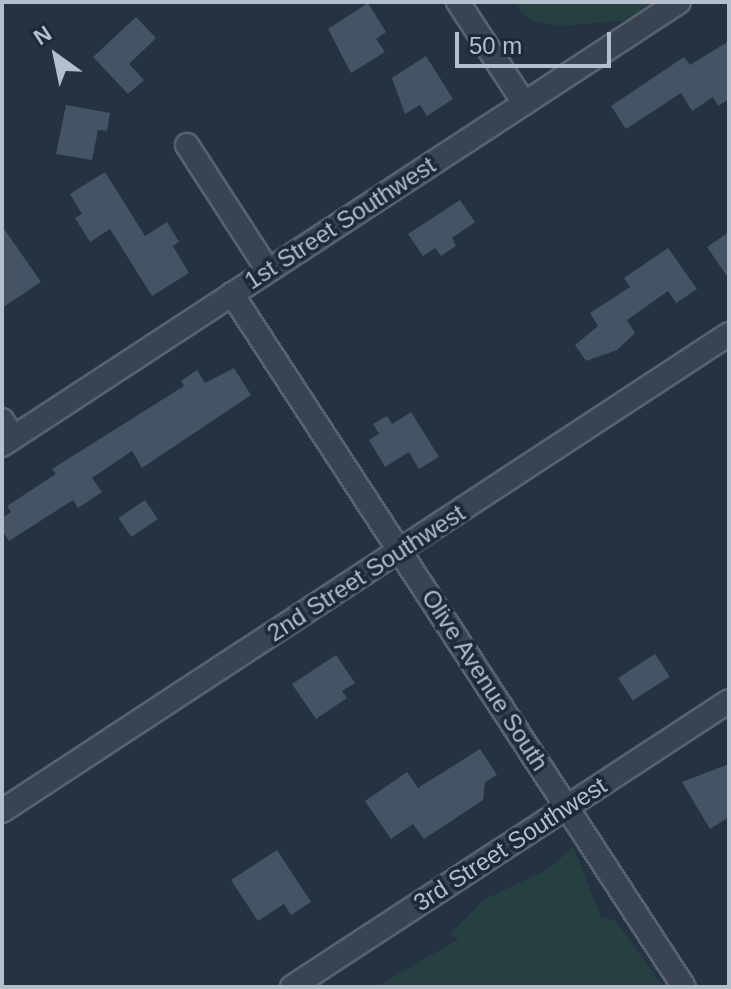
<!DOCTYPE html>
<html>
<head>
<meta charset="utf-8">
<style>
  body { margin:0 }
  #map { position:relative; width:731px; height:989px; overflow:hidden; background:#243241; font-family:Arial,sans-serif }
  div>[style] { position:absolute }
  .green>* { inset:0; background:#264042 }
  .building>* { inset:0; background:#455465; transform-origin:0 0 }
  .roads { filter:drop-shadow(2px 0 #56626e) drop-shadow(-2px 0 #56626e) drop-shadow(0 2px #56626e) drop-shadow(0 -2px #56626e) }
  .minor>* { height:22px; margin:-11px; padding:0 11px; transform-origin:11px; border-radius:11px; background:#384451 }
  span { translate:-50% -50%; white-space:nowrap; text-align:center; line-height:1.15; -webkit-text-stroke:7px #1d2936; paint-order:stroke }
  .street-label { font-size:24px; color:#b5bfcb }
  .frame { position:absolute; inset:0; border:4px solid #b5bfcb; pointer-events:none }
  .north { position:absolute; left:16px; top:16px; width:80px; height:80px; -webkit-text-stroke:6px #1d2936; paint-order:stroke; rotate:327deg; font-size:22px; font-weight:700; line-height:32px; text-align:center; color:#b5bfcb }
  .north::after { content:''; display:block; margin:auto; width:28px; height:36px; background:#b5bfcb; clip-path:polygon(50% 0,100% 100%,50% 72%,0 100%) }
  .scale { position:absolute; left:455px; top:32px; width:156px; height:36px; box-sizing:border-box; border:4px solid #b5bfcb; border-top:0; padding-left:10px; font-size:24px; line-height:28px; white-space:nowrap; color:#b5bfcb; -webkit-text-stroke:6px #1d2936; paint-order:stroke }
</style>
</head>
<body>
<div id="map">
  <div class="green">
    <div style="clip-path:polygon(513px 2px,682px 2px,656px 18px,561px 26px,532px 21px)"></div>
    <div style="clip-path:polygon(573px 847px,601px 917px,615px 920px,663px 987px,376px 987px,459px 939px,450px 934px,483px 900px,547px 870px)"></div>
  </div>
  <div class="building">
    <div style="clip-path:polygon(368px 3px,386px 32px,376px 39px,385px 52px,351px 73px,328px 29px)"></div>
    <div style="clip-path:polygon(136px 17px,156px 38px,129px 64px,144px 80px,128px 94px,93px 57px)"></div>
    <div style="clip-path:polygon(729px 41px,729px 99px,718px 106px,713px 97px,692px 111px,681px 93px,626px 129px,611px 106px,684px 57px,690px 65px)"></div>
    <div style="clip-path:polygon(426px 56px,453px 99px,427px 116px,420px 105px,405px 114px,392px 78px)"></div>
    <div style="clip-path:polygon(66px 105px,110px 113px,107px 131px,98px 130px,92px 160px,56px 154px)"></div>
    <div style="clip-path:polygon(105px 172px,145px 236px,167px 222px,179px 242px,173px 246px,189px 273px,152px 296px,110px 229px,90px 242px,75px 218px,82px 214px,70px 194px)"></div>
    <div style="clip-path:polygon(460px 200px,475px 222px,452px 238px,456px 246px,441px 256px,435px 248px,423px 256px,408px 234px)"></div>
    <div style="clip-path:polygon(2px 226px,41px 282px,2px 308px)"></div>
    <div style="clip-path:polygon(729px 232px,729px 279px,707px 247px)"></div>
    <div style="clip-path:polygon(668px 248px,697px 289px,676px 303px,668px 291px,627px 320px,635px 333px,617px 350px,586px 361px,575px 345px,598px 326px,590px 313px,630px 287px,624px 278px)"></div>
    <div style="clip-path:polygon(234px 368px,251px 395px,142px 468px,132px 451px,92px 478px,102px 492px,78px 508px,73px 500px,9px 541px,2px 530px,2px 518px,11px 512px,7px 506px,56px 474px,52px 469px,184px 386px,181px 381px,197px 370px,205px 383px)"></div>
    <div style="clip-path:polygon(411px 412px,439px 457px,419px 469px,409px 452px,385px 467px,369px 440px,379px 434px,373px 424px,387px 416px,392px 424px)"></div>
    <div style="left:145px;top:500px;width:23px;height:32px;rotate:56deg"></div>
    <div style="left:655px;top:654px;width:27px;height:44px;rotate:57deg"></div>
    <div style="clip-path:polygon(336px 655px,355px 683px,342px 691px,347px 698px,316px 719px,292px 684px)"></div>
    <div style="clip-path:polygon(480px 749px,497px 775px,485px 782px,483px 800px,424px 839px,413px 824px,391px 839px,365px 801px,407px 772px,418px 788px)"></div>
    <div style="clip-path:polygon(729px 764px,729px 817px,710px 829px,682px 782px)"></div>
    <div style="clip-path:polygon(277px 850px,311px 902px,291px 915px,284px 904px,258px 921px,231px 880px)"></div>
  </div>
  <div class="roads">
    <div class="minor">
      <div style="left:458px;top:2px;width:121px;rotate:56.8deg"></div>
      <div style="left:187px;top:145px;width:149px;rotate:57.1deg"></div>
      <div style="left:232px;top:294px;width:827px;rotate:56.89deg"></div>
      <div style="left:2px;top:420px;width:20px;rotate:57deg"></div>
      <div style="left:2px;top:445px;width:809px;rotate:-33.2deg"></div>
      <div style="left:2px;top:811px;width:870px;rotate:-33.27deg"></div>
      <div style="left:292px;top:987px;width:522px;rotate:-33.2deg"></div>
    </div>
  </div>
  <div class="street-label">
    <span style="left:340px;top:223px;rotate:-33deg">1st Street Southwest</span>
    <span style="left:366px;top:573px;rotate:-33deg">2nd Street Southwest</span>
    <span style="left:485px;top:680px;rotate:57deg">Olive Avenue South</span>
    <span style="left:510px;top:844px;rotate:-33deg">3rd Street Southwest</span>
  </div>
  <div class="frame"></div>
  <div class="north">N</div>
  <div class="scale">50 m</div>
</div>
</body>
</html>
